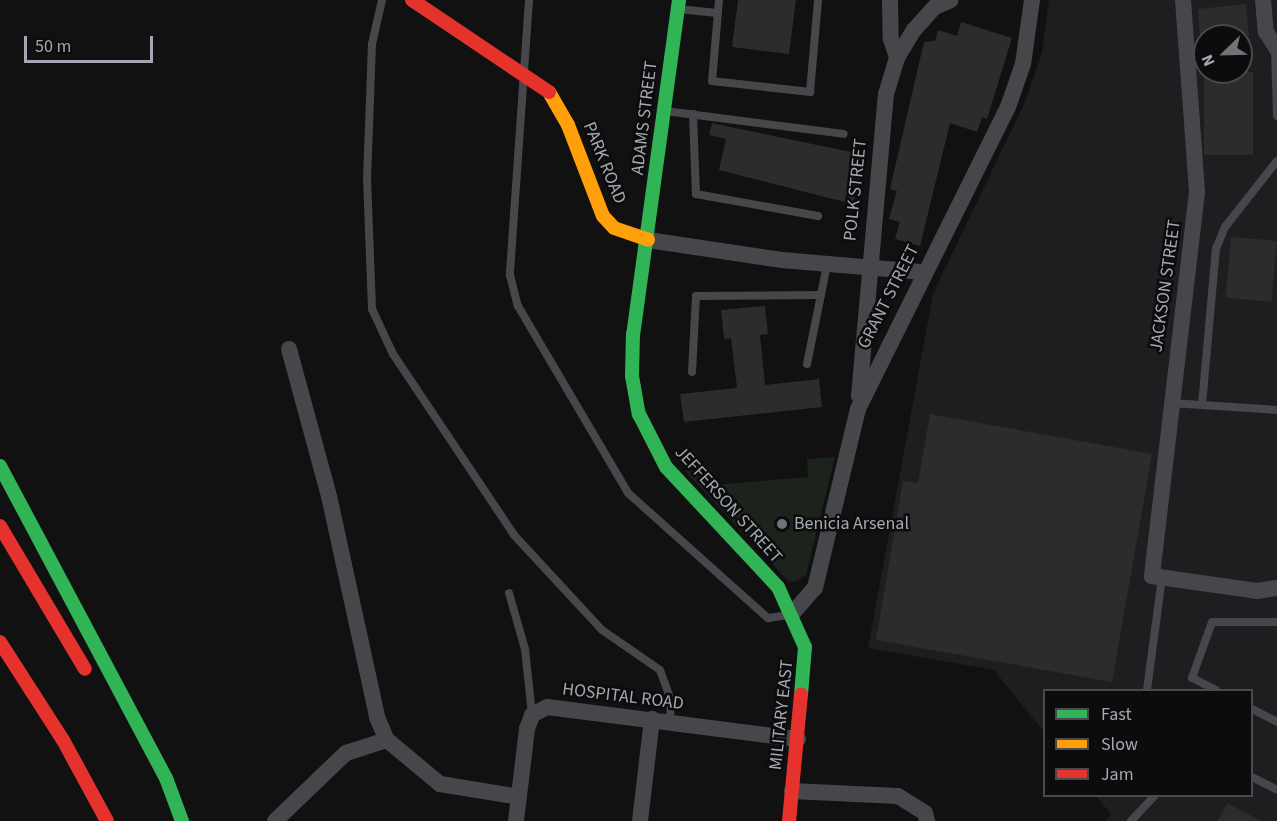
<!DOCTYPE html>
<html>
<head>
<meta charset="utf-8">
<style>
  body { margin:0 }
  #map { position:relative; width:1277px; height:821px; overflow:hidden; background:#111112; font-family:"Source Sans 3",sans-serif }
  div>[style] { position:absolute }
  .built>* { inset:0; background:#1e1e20 }
  .green>* { inset:0; background:#1c221c }
  .building>* { inset:0; background:#2c2c2d; transform-origin:0 0 }
  .lane>* { height:8px; margin:-4px; padding:0 4px; transform-origin:4px; border-radius:4px; background:#46474a }
  .street>* { height:16px; margin:-8px; padding:0 8px; transform-origin:8px; border-radius:8px; background:#46474a }
  .fast>* { height:14px; margin:-7px; padding:0 7px; transform-origin:7px; border-radius:7px; background:#30b455 }
  .slow>* { height:14px; margin:-7px; padding:0 7px; transform-origin:7px; border-radius:7px; background:#ff9f0a }
  .jam>* { height:14px; margin:-7px; padding:0 7px; transform-origin:7px; border-radius:7px; background:#e5322d }
  .dots>* { width:16px; height:16px; translate:-50% -50%; box-sizing:border-box; border:3px solid #0c0c0d; border-radius:50% }
  span { translate:-50% -50%; white-space:nowrap; text-align:center; line-height:1.15; -webkit-text-stroke:5px #0c0c0d; paint-order:stroke }
  .street-label { font-size:18px; color:#a3a8b2 }
  .poi-label { font-size:18px; color:#a3a8b2 }
  .left { translate:0 -50%; text-align:left }
  .legend { position:absolute; left:1043px; top:689px; width:210px; height:108px; box-sizing:border-box; background:#0c0c0d; border:2px solid #484a4f; margin:0; padding:8px 10px; list-style:none; font-size:18px; color:#a3a8b2 }
  .legend li { display:flex; align-items:center; gap:12px; height:30px }
  .legend b { width:30px; border:2px solid #484a4f }
  .north { position:absolute; left:1193px; top:24px; width:60px; height:60px; box-sizing:border-box; background:#0c0c0d; border:2px solid #484a4f; border-radius:50%; rotate:247deg; font-size:16px; font-weight:700; line-height:24px; text-align:center; color:#a3a8b2 }
  .north::after { content:''; display:block; margin:auto; width:21px; height:27px; background:#70737a; clip-path:polygon(50% 0,100% 100%,50% 72%,0 100%) }
  .scale { position:absolute; left:24px; top:36px; width:129px; height:27px; box-sizing:border-box; border:3px solid #a3a8b2; border-top:0; padding-left:8px; font-size:18px; line-height:21px; white-space:nowrap; color:#a3a8b2; -webkit-text-stroke:4px #0c0c0d; paint-order:stroke }
</style>
</head>
<body>
<div id="map">
  <div class="built">
    <div style="clip-path:polygon(evenodd,1049px 0,1277px 0,1277px 821px,1106px 821px,1111px 814px,1096px 796px,1252px 796px,1252px 690px,1044px 690px,1044px 732px,994px 670px,868px 648px,933px 294px,1025px 102px,1042px 52px,1049px 0,1205px 36px,1241px 36px,1241px 72px,1205px 72px,1205px 36px)"></div>
  </div>
  <div class="green">
    <div style="clip-path:polygon(835px 457px,806px 575px,794px 582px,788px 581px,685px 471px,711px 469px,713px 485px,808px 477px,807px 459px)"></div>
  </div>
  <div class="building">
    <div style="clip-path:polygon(738px 0,796px 0,789px 54px,732px 47px)"></div>
    <div style="clip-path:polygon(1246px 4px,1249px 36px,1200px 36px,1198px 9px)"></div>
    <div style="clip-path:polygon(961px 22px,1012px 38px,987px 119px,982px 117px,977px 132px,950px 123px,920px 246px,895px 239px,900px 222px,889px 219px,897px 191px,890px 189px,924px 42px,935px 41px,938px 30px,957px 36px)"></div>
    <div style="left:1204px;top:72px;width:49px;height:83px"></div>
    <div style="clip-path:polygon(712px 123px,865px 155px,853px 204px,719px 170px,726px 139px,709px 135px)"></div>
    <div style="left:1231px;top:237px;width:46px;height:61px;rotate:5deg"></div>
    <div style="clip-path:polygon(765px 306px,768px 334px,760px 335px,765px 385px,819px 379px,822px 407px,684px 422px,680px 394px,737px 388px,731px 338px,724px 339px,721px 310px)"></div>
    <div style="clip-path:polygon(930px 414px,1152px 454px,1112px 682px,876px 640px,903px 481px,918px 483px)"></div>
    <div style="clip-path:polygon(1227px 803px,1261px 821px,1218px 821px)"></div>
  </div>
  <div class="lane">
    <div style="left:382px;top:0;width:45px;rotate:102.8deg"></div>
    <div style="left:372px;top:44px;width:134px;rotate:92.1deg"></div>
    <div style="left:367px;top:178px;width:131px;rotate:87.8deg"></div>
    <div style="left:372px;top:309px;width:50px;rotate:65deg"></div>
    <div style="left:393px;top:354px;width:218px;rotate:56.2deg"></div>
    <div style="left:514px;top:535px;width:129px;rotate:47.2deg"></div>
    <div style="left:602px;top:630px;width:70px;rotate:34.6deg"></div>
    <div style="left:660px;top:670px;width:33px;rotate:70deg"></div>
    <div style="left:671px;top:701px;width:21px;rotate:93deg"></div>
    <div style="left:529px;top:0;width:276px;rotate:94deg"></div>
    <div style="left:510px;top:275px;width:32px;rotate:76deg"></div>
    <div style="left:518px;top:306px;width:217px;rotate:59.5deg"></div>
    <div style="left:628px;top:493px;width:188px;rotate:41.8deg"></div>
    <div style="left:768px;top:618px;width:21px;rotate:-8deg"></div>
    <div style="left:719px;top:0;width:81px;rotate:94.9deg"></div>
    <div style="left:712px;top:81px;width:99px;rotate:6.4deg"></div>
    <div style="left:810px;top:92px;width:92px;rotate:-85deg"></div>
    <div style="left:678px;top:9px;width:39px;rotate:6deg"></div>
    <div style="left:1275px;top:49px;width:67px;rotate:88.3deg"></div>
    <div style="left:665px;top:111px;width:180px;rotate:7.3deg"></div>
    <div style="left:693px;top:114px;width:80px;rotate:87.9deg"></div>
    <div style="left:696px;top:194px;width:124px;rotate:10.2deg"></div>
    <div style="left:807px;top:364px;width:101px;rotate:-78.6deg"></div>
    <div style="left:692px;top:372px;width:76px;rotate:-87deg"></div>
    <div style="left:696px;top:296px;width:125px;rotate:-0.5deg"></div>
    <div style="left:1170px;top:403px;width:107px;rotate:3.7deg"></div>
    <div style="left:1202px;top:405px;width:157px;rotate:-84.9deg"></div>
    <div style="left:1216px;top:249px;width:24px;rotate:-68deg"></div>
    <div style="left:1225px;top:227px;width:84px;rotate:-51.8deg"></div>
    <div style="left:509px;top:593px;width:58px;rotate:74.1deg"></div>
    <div style="left:525px;top:649px;width:66px;rotate:83.9deg"></div>
    <div style="left:1147px;top:690px;width:113px;rotate:-82.4deg"></div>
    <div style="left:1216px;top:690px;width:27px;rotate:-153deg"></div>
    <div style="left:1192px;top:678px;width:59px;rotate:-70.3deg"></div>
    <div style="left:1212px;top:622px;width:65px"></div>
    <div style="left:1252px;top:709px;width:28px;rotate:27deg"></div>
    <div style="left:1252px;top:777px;width:28px;rotate:27deg"></div>
    <div style="left:1131px;top:821px;width:34px;rotate:-47deg"></div>
  </div>
  <div class="street">
    <div style="left:890px;top:0;width:39px;rotate:89deg"></div>
    <div style="left:891px;top:39px;width:20px;rotate:72deg"></div>
    <div style="left:1183px;top:0;width:193px;rotate:85.8deg"></div>
    <div style="left:1197px;top:192px;width:387px;rotate:96.7deg"></div>
    <div style="left:1152px;top:576px;width:106px;rotate:8.1deg"></div>
    <div style="left:1257px;top:591px;width:20px;rotate:-9deg"></div>
    <div style="left:1263px;top:0;width:32px;rotate:85deg"></div>
    <div style="left:1266px;top:32px;width:20px;rotate:57deg"></div>
    <div style="left:648px;top:240px;width:135px;rotate:8.5deg"></div>
    <div style="left:782px;top:260px;width:142px;rotate:4.9deg"></div>
    <div style="left:289px;top:349px;width:152px;rotate:74.8deg"></div>
    <div style="left:329px;top:496px;width:226px;rotate:77.7deg"></div>
    <div style="left:377px;top:717px;width:25px;rotate:67deg"></div>
    <div style="left:387px;top:740px;width:69px;rotate:39.7deg"></div>
    <div style="left:440px;top:784px;width:80px;rotate:9.3deg"></div>
    <div style="left:859px;top:396px;width:303px;rotate:-84.9deg"></div>
    <div style="left:886px;top:94px;width:38px;rotate:-73deg"></div>
    <div style="left:897px;top:58px;width:33px;rotate:-59deg"></div>
    <div style="left:914px;top:30px;width:31px;rotate:-48deg"></div>
    <div style="left:935px;top:7px;width:17px;rotate:-24deg"></div>
    <div style="left:792px;top:614px;width:35px;rotate:-49deg"></div>
    <div style="left:815px;top:588px;width:184px;rotate:-76.5deg"></div>
    <div style="left:858px;top:409px;width:337px;rotate:-63.6deg"></div>
    <div style="left:1008px;top:107px;width:46px;rotate:-70.8deg"></div>
    <div style="left:1023px;top:64px;width:65px;rotate:-82deg"></div>
    <div style="left:792px;top:791px;width:106px;rotate:2.7deg"></div>
    <div style="left:898px;top:796px;width:32px;rotate:32deg"></div>
    <div style="left:925px;top:813px;width:8px;rotate:76deg"></div>
    <div style="left:275px;top:821px;width:98px;rotate:-43.8deg"></div>
    <div style="left:346px;top:753px;width:43px;rotate:-17.6deg"></div>
    <div style="left:516px;top:821px;width:93px;rotate:-83.2deg"></div>
    <div style="left:527px;top:729px;width:15px;rotate:-70deg"></div>
    <div style="left:532px;top:715px;width:17px;rotate:-28deg"></div>
    <div style="left:547px;top:707px;width:253px;rotate:7.3deg"></div>
    <div style="left:640px;top:821px;width:103px;rotate:-83.3deg"></div>
  </div>
  <div class="fast">
    <div style="left:679px;top:0;width:337px;rotate:97.8deg"></div>
    <div style="left:633px;top:334px;width:42px;rotate:91.4deg"></div>
    <div style="left:632px;top:376px;width:39px;rotate:80deg"></div>
    <div style="left:639px;top:414px;width:59px;rotate:63deg"></div>
    <div style="left:666px;top:467px;width:164px;rotate:47deg"></div>
    <div style="left:778px;top:587px;width:66px;rotate:65.8deg"></div>
    <div style="left:805px;top:647px;width:48px;rotate:94.8deg"></div>
    <div style="left:0;top:466px;width:353px;rotate:62deg"></div>
    <div style="left:166px;top:778px;width:46px;rotate:69.6deg"></div>
  </div>
  <div class="slow">
    <div style="left:549px;top:92px;width:38px;rotate:60deg"></div>
    <div style="left:568px;top:125px;width:97px;rotate:69deg"></div>
    <div style="left:603px;top:216px;width:16px;rotate:47deg"></div>
    <div style="left:614px;top:228px;width:36px;rotate:19deg"></div>
  </div>
  <div class="jam">
    <div style="left:412px;top:0;width:165px;rotate:33.9deg"></div>
    <div style="left:0;top:526px;width:166px;rotate:59.3deg"></div>
    <div style="left:0;top:642px;width:117px;rotate:57.3deg"></div>
    <div style="left:63px;top:740px;width:92px;rotate:61.5deg"></div>
    <div style="left:789px;top:821px;width:127px;rotate:-84.6deg"></div>
  </div>
  <div class="dots">
    <div style="left:782px;top:524px;background:#70737a"></div>
  </div>
  <div class="street-label">
    <span style="left:645px;top:118px;rotate:-83deg">ADAMS STREET</span>
    <span style="left:604px;top:163px;rotate:68deg">PARK ROAD</span>
    <span style="left:856px;top:190px;rotate:-84deg">POLK STREET</span>
    <span style="left:1166px;top:286px;rotate:-82deg">JACKSON STREET</span>
    <span style="left:889px;top:297px;rotate:-63deg">GRANT STREET</span>
    <span style="left:728px;top:505px;rotate:48deg">JEFFERSON STREET</span>
    <span style="left:623px;top:697px;rotate:7deg">HOSPITAL ROAD</span>
    <span style="left:782px;top:715px;rotate:-84deg">MILITARY EAST</span>
  </div>
  <div class="poi-label">
    <span class="left" style="left:794px;top:524px">Benicia Arsenal</span>
  </div>
  <ul class="legend">
  <li><b style="height:8px;background:#30b455"></b>Fast</li>
  <li><b style="height:8px;background:#ff9f0a"></b>Slow</li>
  <li><b style="height:8px;background:#e5322d"></b>Jam</li>
  </ul>
  <div class="north">N</div>
  <div class="scale">50 m</div>
</div>
</body>
</html>
